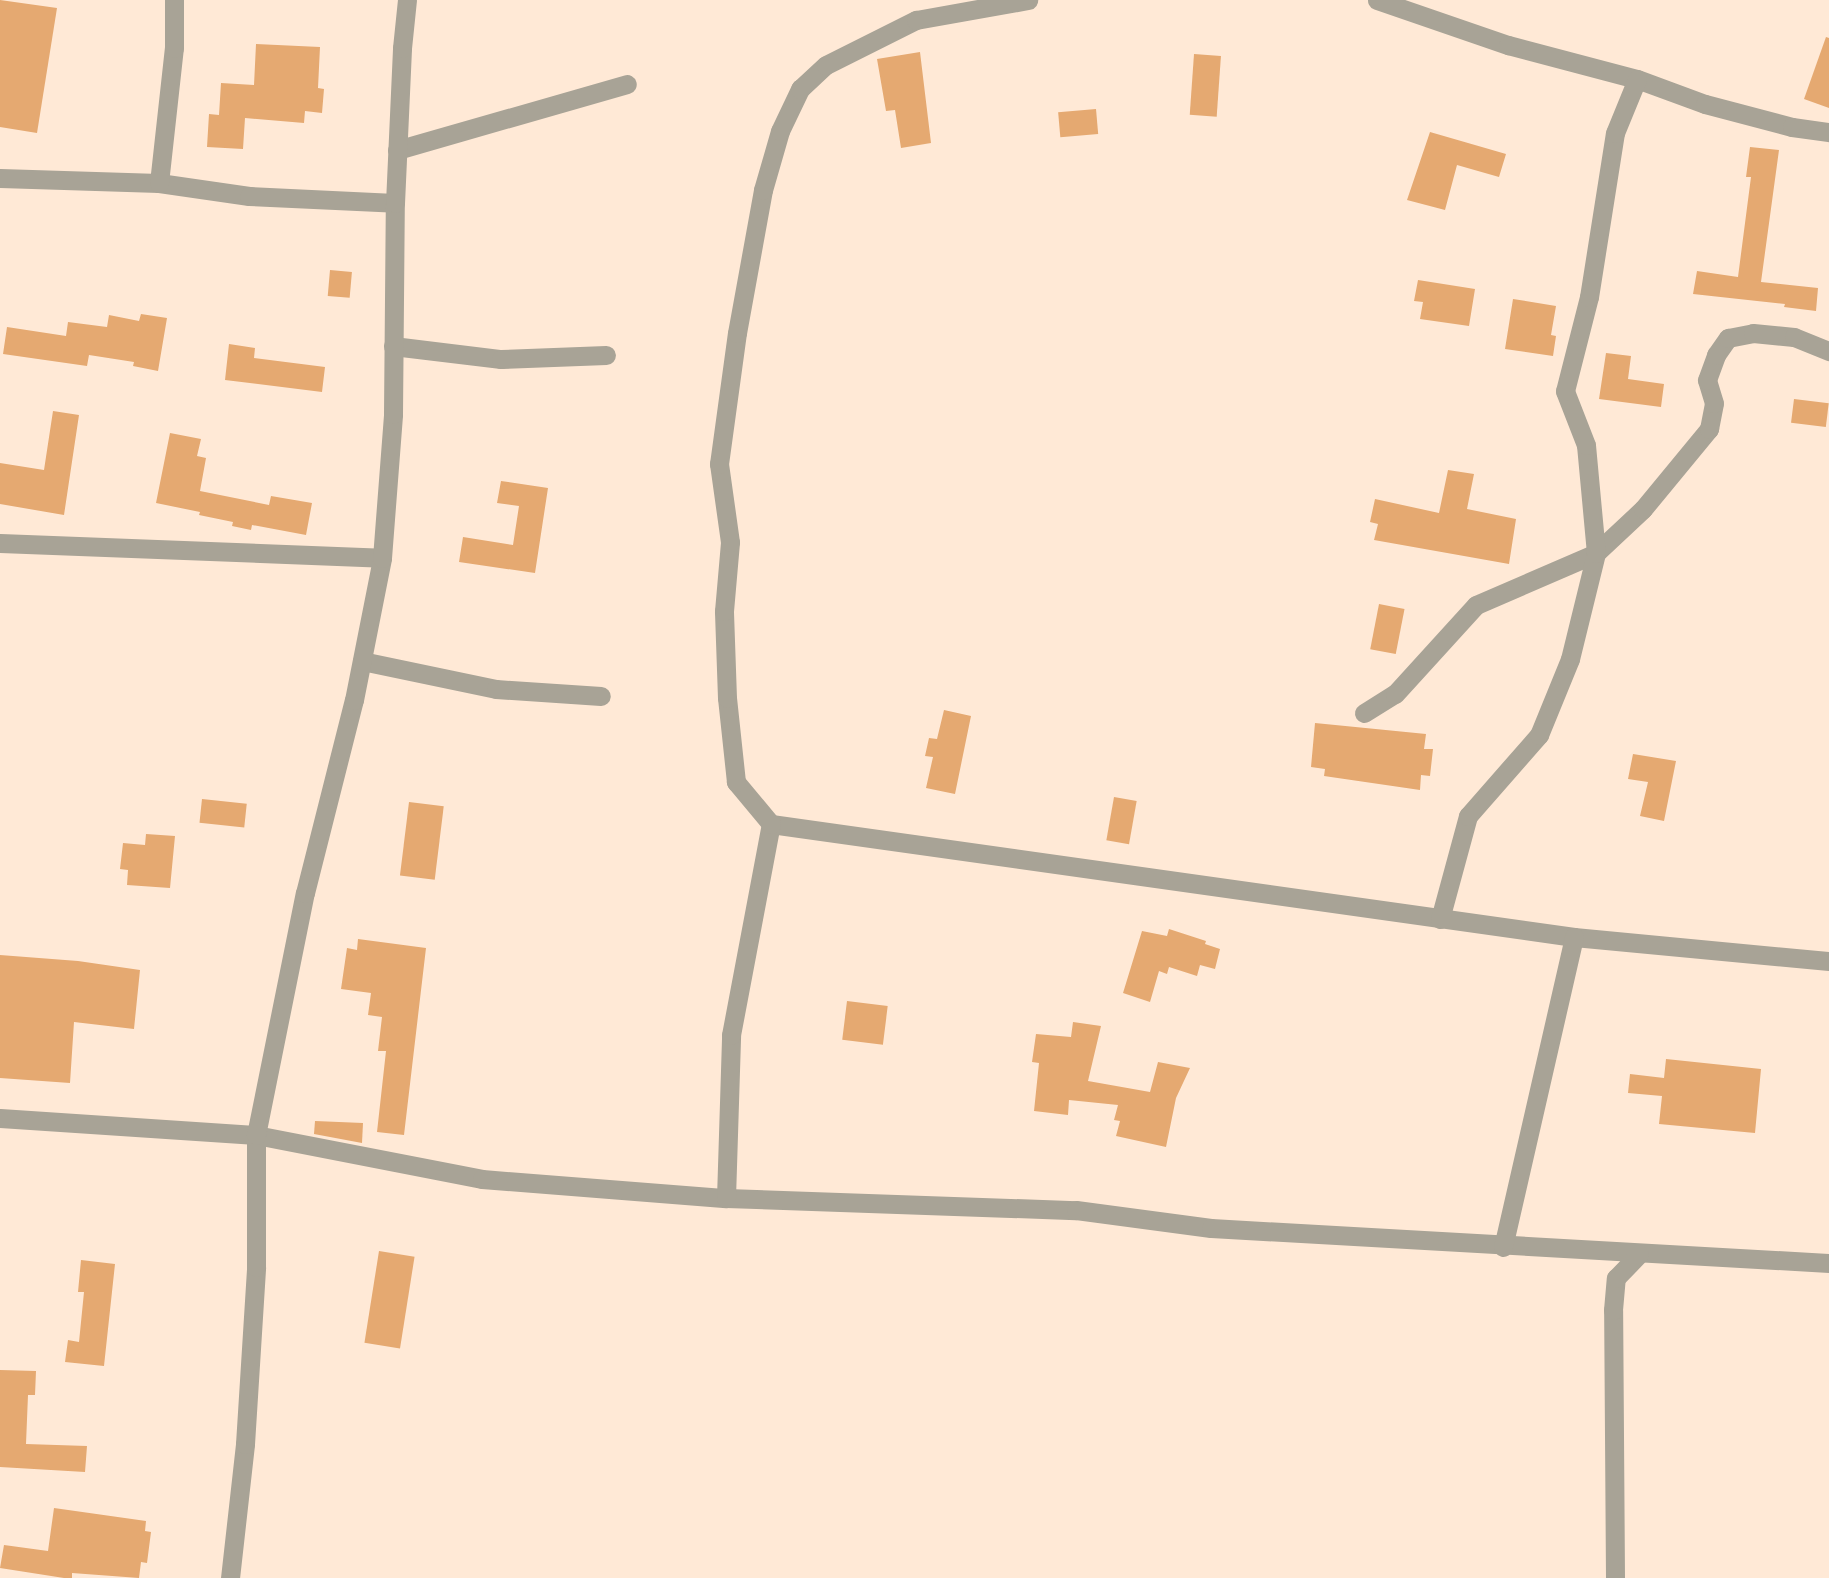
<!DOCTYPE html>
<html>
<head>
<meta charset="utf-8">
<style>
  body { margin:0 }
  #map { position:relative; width:1829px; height:1578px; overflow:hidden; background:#ffe9d6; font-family:"Space Grotesk",sans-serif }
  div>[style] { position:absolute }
  .building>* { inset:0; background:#e5a971; transform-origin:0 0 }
  .minor>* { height:19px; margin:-9.5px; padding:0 9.5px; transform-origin:9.5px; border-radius:9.5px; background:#a8a396 }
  span { translate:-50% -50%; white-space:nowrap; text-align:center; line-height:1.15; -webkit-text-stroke:5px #fbfbfb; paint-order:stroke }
</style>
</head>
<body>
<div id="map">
  <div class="building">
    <div style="clip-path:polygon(0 0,57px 8px,37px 133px,0 127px)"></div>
    <div style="clip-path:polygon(1826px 37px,1829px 38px,1829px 108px,1804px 99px)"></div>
    <div style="clip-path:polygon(256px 44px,320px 47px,318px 88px,324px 89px,322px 113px,305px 111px,304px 123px,245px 118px,243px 149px,207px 147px,209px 114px,219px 115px,221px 83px,254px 85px)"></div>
    <div style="clip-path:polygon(920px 52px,931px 143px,901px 148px,895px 110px,886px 111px,877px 59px)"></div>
    <div style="left:1194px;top:54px;width:27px;height:61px;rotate:4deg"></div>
    <div style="left:1096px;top:109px;width:25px;height:38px;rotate:85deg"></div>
    <div style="clip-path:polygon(1430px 132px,1506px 154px,1499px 177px,1457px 165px,1445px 210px,1407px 200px)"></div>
    <div style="clip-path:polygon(1750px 147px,1779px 150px,1761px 282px,1818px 288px,1816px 311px,1784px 307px,1785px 304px,1693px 294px,1697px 271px,1738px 277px,1751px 177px,1746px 177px)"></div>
    <div style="left:330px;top:270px;width:22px;height:26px;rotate:5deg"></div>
    <div style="clip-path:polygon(1418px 280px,1475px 289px,1469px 326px,1420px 319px,1423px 302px,1414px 301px)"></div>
    <div style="clip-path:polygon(1513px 299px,1556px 306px,1551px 335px,1556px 336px,1553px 356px,1505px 349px)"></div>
    <div style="clip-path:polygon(141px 314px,167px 318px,158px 371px,133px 366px,134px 362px,89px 355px,87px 366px,3px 354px,7px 327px,66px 336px,68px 322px,107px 327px,109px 315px,139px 321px)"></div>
    <div style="clip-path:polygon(229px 344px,255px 348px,254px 358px,325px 367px,322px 392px,225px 380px)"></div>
    <div style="clip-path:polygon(1606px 353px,1631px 356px,1628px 379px,1664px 384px,1661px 407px,1599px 399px)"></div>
    <div style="left:1794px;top:399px;width:35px;height:24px;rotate:7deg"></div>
    <div style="clip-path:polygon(53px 411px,79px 415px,64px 515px,0 504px,0 463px,44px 470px)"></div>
    <div style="clip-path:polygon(170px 433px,201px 439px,197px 456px,206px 458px,200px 491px,269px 505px,271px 496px,312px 503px,306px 535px,252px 525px,251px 530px,232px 526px,233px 522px,199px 515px,200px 512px,156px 503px)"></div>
    <div style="clip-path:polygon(1448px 470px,1474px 474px,1467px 509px,1516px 519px,1509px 564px,1374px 540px,1378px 524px,1370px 522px,1375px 499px,1439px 513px)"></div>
    <div style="clip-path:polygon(501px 481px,548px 488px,535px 573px,459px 562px,463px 537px,513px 545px,519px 506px,497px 503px)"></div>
    <div style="left:1379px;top:604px;width:26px;height:46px;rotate:11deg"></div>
    <div style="clip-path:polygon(944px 710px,971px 716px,955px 794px,926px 788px,933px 757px,925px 756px,929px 738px,937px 739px)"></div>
    <div style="clip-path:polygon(1315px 723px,1426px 734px,1424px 749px,1433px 749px,1430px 776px,1421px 775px,1420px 790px,1324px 776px,1325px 769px,1311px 767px)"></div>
    <div style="clip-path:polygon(1633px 754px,1676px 761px,1664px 821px,1640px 816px,1648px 782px,1628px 779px)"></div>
    <div style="left:1114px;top:797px;width:23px;height:44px;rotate:10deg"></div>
    <div style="left:202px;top:799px;width:45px;height:24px;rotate:6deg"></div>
    <div style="left:409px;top:802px;width:35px;height:74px;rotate:7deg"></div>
    <div style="clip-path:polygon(146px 834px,175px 836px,170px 888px,127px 885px,128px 870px,120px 869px,123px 843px,145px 845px)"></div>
    <div style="clip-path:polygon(1169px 929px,1206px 941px,1205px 944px,1220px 949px,1215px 969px,1200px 965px,1197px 976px,1169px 967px,1167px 974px,1159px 971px,1150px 1002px,1123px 993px,1142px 931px,1167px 936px)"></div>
    <div style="clip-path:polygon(358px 939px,426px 948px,404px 1135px,377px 1132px,386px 1051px,378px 1051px,382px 1017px,368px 1015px,371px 993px,341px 989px,347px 948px,357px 950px)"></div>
    <div style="clip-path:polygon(0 955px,78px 961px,140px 970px,134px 1029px,74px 1022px,70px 1083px,0 1078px)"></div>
    <div style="left:847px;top:1001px;width:41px;height:39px;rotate:7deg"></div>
    <div style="clip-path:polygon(1073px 1022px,1101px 1026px,1088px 1081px,1150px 1092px,1158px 1062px,1190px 1068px,1176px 1098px,1166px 1147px,1116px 1136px,1120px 1121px,1114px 1120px,1118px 1105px,1069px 1100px,1068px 1115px,1034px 1111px,1039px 1063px,1032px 1062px,1036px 1034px,1071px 1037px)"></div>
    <div style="clip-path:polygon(1666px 1059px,1761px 1069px,1755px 1133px,1659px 1124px,1662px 1096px,1628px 1093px,1630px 1074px,1664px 1078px)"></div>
    <div style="clip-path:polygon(315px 1121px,363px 1123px,362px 1143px,314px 1134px)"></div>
    <div style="left:379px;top:1251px;width:36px;height:93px;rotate:9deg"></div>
    <div style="clip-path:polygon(81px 1260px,115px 1264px,104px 1366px,65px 1362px,68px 1340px,79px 1342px,84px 1292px,78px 1292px)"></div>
    <div style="clip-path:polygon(0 1370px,36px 1371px,35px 1395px,28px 1395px,26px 1444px,87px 1446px,85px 1472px,0 1467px)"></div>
    <div style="clip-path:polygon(54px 1508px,146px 1521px,145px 1531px,151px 1532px,147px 1563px,141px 1562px,139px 1578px,72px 1573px,72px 1578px,64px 1578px,0 1568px,4px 1545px,48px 1551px)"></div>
  </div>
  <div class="minor">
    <div style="left:1377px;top:0;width:139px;rotate:19deg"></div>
    <div style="left:1508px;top:45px;width:133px;rotate:14.8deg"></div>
    <div style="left:1637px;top:79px;width:72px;rotate:20.2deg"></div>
    <div style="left:1705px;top:104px;width:90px;rotate:14.8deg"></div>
    <div style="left:1792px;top:127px;width:37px;rotate:8deg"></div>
    <div style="left:397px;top:150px;width:239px;rotate:-16deg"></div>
    <div style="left:0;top:178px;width:159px;rotate:1.8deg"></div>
    <div style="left:159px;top:183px;width:91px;rotate:8.2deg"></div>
    <div style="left:249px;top:196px;width:146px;rotate:2.7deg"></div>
    <div style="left:159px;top:183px;width:136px;rotate:-83.7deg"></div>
    <div style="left:174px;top:48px;width:48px;rotate:-90deg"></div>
    <div style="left:393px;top:346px;width:109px;rotate:6.9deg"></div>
    <div style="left:501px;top:359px;width:105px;rotate:-2.2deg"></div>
    <div style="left:0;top:543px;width:382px;rotate:2.2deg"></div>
    <div style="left:362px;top:661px;width:137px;rotate:11.8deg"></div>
    <div style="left:496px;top:689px;width:105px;rotate:3.8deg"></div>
    <div style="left:1364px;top:713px;width:36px;rotate:-32deg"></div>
    <div style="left:1395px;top:694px;width:120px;rotate:-47.7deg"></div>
    <div style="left:1476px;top:605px;width:131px;rotate:-23.4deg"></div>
    <div style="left:1596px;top:553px;width:64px;rotate:-43.1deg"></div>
    <div style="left:1643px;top:509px;width:104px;rotate:-50.5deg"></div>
    <div style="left:1709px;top:429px;width:26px;rotate:-79deg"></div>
    <div style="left:1714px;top:403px;width:24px;rotate:-107deg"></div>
    <div style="left:1707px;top:380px;width:27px;rotate:-70deg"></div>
    <div style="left:1716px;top:355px;width:21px;rotate:-55deg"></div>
    <div style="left:1728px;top:338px;width:25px;rotate:-11deg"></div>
    <div style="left:1753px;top:333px;width:41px;rotate:5.6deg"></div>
    <div style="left:1794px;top:337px;width:38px;rotate:22deg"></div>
    <div style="left:771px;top:824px;width:811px;rotate:8.01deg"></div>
    <div style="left:1574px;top:937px;width:256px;rotate:5.4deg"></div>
    <div style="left:1440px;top:919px;width:107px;rotate:-74.8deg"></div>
    <div style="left:1468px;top:816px;width:108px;rotate:-48.8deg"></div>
    <div style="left:1539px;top:735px;width:82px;rotate:-67.8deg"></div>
    <div style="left:1570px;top:659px;width:109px;rotate:-76.2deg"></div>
    <div style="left:1596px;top:553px;width:108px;rotate:-95.3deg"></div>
    <div style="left:1586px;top:445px;width:58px;rotate:-111.3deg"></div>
    <div style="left:1565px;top:391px;width:97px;rotate:-75.7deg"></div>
    <div style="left:1589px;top:297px;width:166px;rotate:-81deg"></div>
    <div style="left:1615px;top:133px;width:58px;rotate:-67.8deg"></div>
    <div style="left:0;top:1118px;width:257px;rotate:3.8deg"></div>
    <div style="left:256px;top:1135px;width:230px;rotate:11deg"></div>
    <div style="left:482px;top:1179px;width:245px;rotate:4.5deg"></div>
    <div style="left:726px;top:1198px;width:350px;rotate:2deg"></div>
    <div style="left:1076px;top:1210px;width:136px;rotate:7.6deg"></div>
    <div style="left:1211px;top:1228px;width:619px;rotate:3.24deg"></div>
    <div style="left:726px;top:1198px;width:163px;rotate:-88.2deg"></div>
    <div style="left:731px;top:1035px;width:215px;rotate:-79.3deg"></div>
    <div style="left:771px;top:824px;width:55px;rotate:-129.8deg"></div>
    <div style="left:736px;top:782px;width:84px;rotate:-96.1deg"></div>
    <div style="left:727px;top:698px;width:87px;rotate:-92deg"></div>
    <div style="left:724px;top:611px;width:69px;rotate:-85deg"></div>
    <div style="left:730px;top:542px;width:79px;rotate:-98deg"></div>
    <div style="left:719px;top:464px;width:132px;rotate:-82.2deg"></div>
    <div style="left:737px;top:333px;width:145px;rotate:-79.7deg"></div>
    <div style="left:763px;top:190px;width:61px;rotate:-73.9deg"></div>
    <div style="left:780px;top:131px;width:47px;rotate:-64.5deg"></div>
    <div style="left:800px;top:89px;width:35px;rotate:-43deg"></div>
    <div style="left:826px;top:65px;width:101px;rotate:-26.6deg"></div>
    <div style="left:916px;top:20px;width:114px;rotate:-10.1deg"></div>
    <div style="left:1503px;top:1247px;width:318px;rotate:-77.1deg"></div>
    <div style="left:230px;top:1578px;width:135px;rotate:-83.6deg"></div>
    <div style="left:245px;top:1444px;width:177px;rotate:-86.4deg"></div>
    <div style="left:256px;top:1267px;width:132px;rotate:-90deg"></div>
    <div style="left:256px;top:1135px;width:247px;rotate:-78.6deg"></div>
    <div style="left:305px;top:893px;width:199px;rotate:-75.8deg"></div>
    <div style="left:354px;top:700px;width:145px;rotate:-78.8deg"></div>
    <div style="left:382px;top:558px;width:144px;rotate:-85.6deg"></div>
    <div style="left:393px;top:414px;width:211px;rotate:-89.5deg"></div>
    <div style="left:395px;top:203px;width:155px;rotate:-87.4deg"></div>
    <div style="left:402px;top:48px;width:48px;rotate:-84.1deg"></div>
    <div style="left:1615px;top:1578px;width:268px;rotate:-90.4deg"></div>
    <div style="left:1613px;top:1310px;width:32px;rotate:-85deg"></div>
    <div style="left:1616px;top:1278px;width:33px;rotate:-46deg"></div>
  </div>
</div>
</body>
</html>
